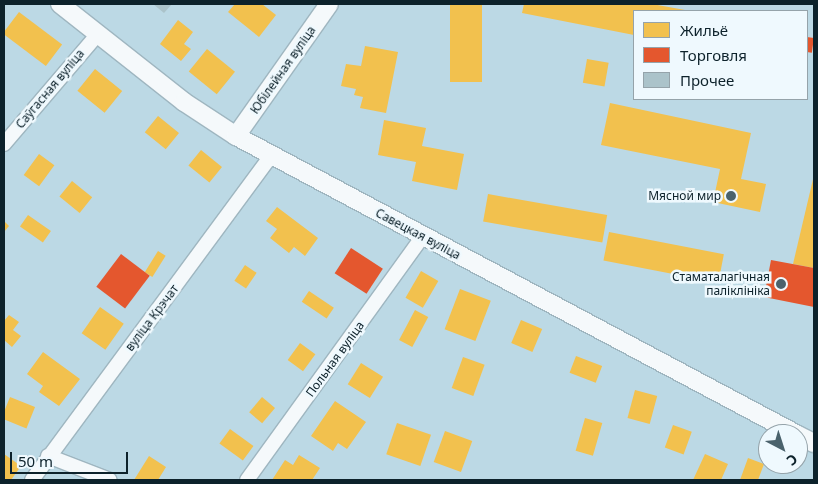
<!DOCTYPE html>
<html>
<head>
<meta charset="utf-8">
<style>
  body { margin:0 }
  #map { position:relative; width:818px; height:484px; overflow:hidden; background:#bcd9e5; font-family:"Noto Sans",sans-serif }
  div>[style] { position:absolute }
  .homes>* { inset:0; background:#f2c14e; transform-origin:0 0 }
  .shops>* { inset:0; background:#e4572e; transform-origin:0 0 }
  .building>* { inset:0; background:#abc3ca }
  .roads { filter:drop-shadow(1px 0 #9fb6c0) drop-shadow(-1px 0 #9fb6c0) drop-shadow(0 1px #9fb6c0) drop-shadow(0 -1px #9fb6c0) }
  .minor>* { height:14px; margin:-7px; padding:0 7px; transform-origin:7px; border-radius:7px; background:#f5f9fb }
  .tertiary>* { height:18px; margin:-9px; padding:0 9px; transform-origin:9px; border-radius:9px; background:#f5f9fb }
  .dots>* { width:14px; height:14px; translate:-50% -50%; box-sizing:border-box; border:2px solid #eff9fe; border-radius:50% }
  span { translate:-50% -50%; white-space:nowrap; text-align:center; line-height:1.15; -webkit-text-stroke:5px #eff9fe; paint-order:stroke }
  .street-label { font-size:12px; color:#0d222b }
  .poi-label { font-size:12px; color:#0d222b }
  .right { translate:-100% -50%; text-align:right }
  .frame { position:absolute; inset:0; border:5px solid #0d222b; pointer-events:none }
  .legend { position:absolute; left:633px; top:10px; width:175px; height:90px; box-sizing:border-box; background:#eff9fe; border:1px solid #95a3aa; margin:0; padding:6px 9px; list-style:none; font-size:15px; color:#0d222b }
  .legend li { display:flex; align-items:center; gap:10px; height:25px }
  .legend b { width:25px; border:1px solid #95a3aa }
  .north { position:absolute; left:758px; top:424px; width:50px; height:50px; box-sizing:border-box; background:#eff9fe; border:1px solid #95a3aa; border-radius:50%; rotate:140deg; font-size:14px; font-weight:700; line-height:20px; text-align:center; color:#0d222b }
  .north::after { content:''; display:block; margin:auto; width:18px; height:22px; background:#4a626c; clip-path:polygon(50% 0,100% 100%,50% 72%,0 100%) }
  .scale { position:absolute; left:10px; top:452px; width:118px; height:22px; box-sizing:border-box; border:2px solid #0d222b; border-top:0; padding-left:6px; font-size:15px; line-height:18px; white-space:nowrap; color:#0d222b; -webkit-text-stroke:4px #eff9fe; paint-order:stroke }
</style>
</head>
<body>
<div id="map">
  <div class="homes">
    <div style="clip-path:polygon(235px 4px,262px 4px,276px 15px,259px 37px,228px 12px)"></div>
    <div style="left:450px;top:4px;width:32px;height:78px"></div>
    <div style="clip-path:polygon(524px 4px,652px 4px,685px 10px,634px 11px,634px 35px,522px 13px)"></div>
    <div style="left:19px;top:12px;width:54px;height:27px;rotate:37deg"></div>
    <div style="clip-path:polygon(178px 20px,193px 32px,184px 44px,191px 49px,181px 61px,160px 44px)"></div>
    <div style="clip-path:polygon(365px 46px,398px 52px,386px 113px,360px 108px,363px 97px,354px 95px,356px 89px,341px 86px,346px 64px,361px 66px)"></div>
    <div style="left:207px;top:49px;width:36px;height:29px;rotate:39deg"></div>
    <div style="left:587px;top:59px;width:22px;height:24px;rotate:10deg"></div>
    <div style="left:95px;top:69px;width:35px;height:28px;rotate:39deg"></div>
    <div style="clip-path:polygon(610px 103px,751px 133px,741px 179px,766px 184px,760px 212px,713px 202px,720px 169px,601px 145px)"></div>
    <div style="left:158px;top:116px;width:27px;height:21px;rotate:39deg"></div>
    <div style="clip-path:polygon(384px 120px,426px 128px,422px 146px,464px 154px,457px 190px,412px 181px,416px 162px,378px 155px)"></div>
    <div style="left:201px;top:150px;width:27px;height:20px;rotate:39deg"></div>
    <div style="left:39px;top:154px;width:19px;height:26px;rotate:36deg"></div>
    <div style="clip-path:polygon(814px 175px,814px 268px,793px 264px)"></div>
    <div style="left:72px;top:181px;width:26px;height:20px;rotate:39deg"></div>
    <div style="left:488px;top:194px;width:121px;height:28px;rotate:10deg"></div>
    <div style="clip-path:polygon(277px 207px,318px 238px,305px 256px,294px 247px,289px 253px,270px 238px,277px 229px,266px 221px)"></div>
    <div style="left:28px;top:215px;width:28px;height:14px;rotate:35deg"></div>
    <div style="clip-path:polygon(4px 221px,9px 226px,4px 232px)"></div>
    <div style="left:609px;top:232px;width:117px;height:29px;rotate:11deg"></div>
    <div style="left:158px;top:251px;width:9px;height:25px;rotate:32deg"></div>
    <div style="left:245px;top:265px;width:14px;height:19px;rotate:34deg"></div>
    <div style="left:421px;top:271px;width:20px;height:31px;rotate:30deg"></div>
    <div style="left:460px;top:289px;width:33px;height:43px;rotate:21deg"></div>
    <div style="left:309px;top:291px;width:30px;height:13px;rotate:34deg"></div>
    <div style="left:100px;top:307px;width:29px;height:32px;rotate:35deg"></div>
    <div style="left:415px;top:310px;width:15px;height:34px;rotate:28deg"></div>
    <div style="clip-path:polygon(9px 315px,19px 322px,13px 330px,21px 336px,12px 347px,4px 340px,4px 321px)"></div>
    <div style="left:521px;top:320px;width:23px;height:25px;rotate:23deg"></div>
    <div style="left:300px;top:343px;width:19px;height:21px;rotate:36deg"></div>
    <div style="clip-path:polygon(43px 352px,80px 379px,59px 406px,39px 392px,43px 386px,27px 374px)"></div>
    <div style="left:576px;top:356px;width:28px;height:18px;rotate:21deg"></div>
    <div style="left:463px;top:357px;width:23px;height:33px;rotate:20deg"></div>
    <div style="left:361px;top:363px;width:26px;height:25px;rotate:32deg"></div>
    <div style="left:635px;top:390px;width:23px;height:29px;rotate:15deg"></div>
    <div style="left:10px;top:397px;width:27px;height:23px;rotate:22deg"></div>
    <div style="left:262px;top:397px;width:17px;height:20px;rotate:40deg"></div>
    <div style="clip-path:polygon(335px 401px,366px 422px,347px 449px,338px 443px,333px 451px,311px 436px)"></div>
    <div style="left:585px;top:418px;width:18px;height:34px;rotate:16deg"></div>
    <div style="left:397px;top:423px;width:36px;height:33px;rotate:19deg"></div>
    <div style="left:673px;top:425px;width:20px;height:24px;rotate:20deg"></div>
    <div style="left:230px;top:429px;width:29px;height:18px;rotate:36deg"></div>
    <div style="left:445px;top:431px;width:29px;height:33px;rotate:20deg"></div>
    <div style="clip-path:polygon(4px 454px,21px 466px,11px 480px,4px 480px)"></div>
    <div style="clip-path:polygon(705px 454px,728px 464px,721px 480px,693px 480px)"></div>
    <div style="clip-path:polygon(299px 455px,320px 468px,312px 480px,272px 480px,285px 460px,293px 465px)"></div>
    <div style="clip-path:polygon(149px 456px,166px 467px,158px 480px,134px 480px)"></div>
    <div style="clip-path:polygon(748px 458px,764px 464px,758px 480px,740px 480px)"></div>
  </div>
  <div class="shops">
    <div style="left:807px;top:37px;width:7px;height:15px;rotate:8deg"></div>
    <div style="left:351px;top:248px;width:38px;height:30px;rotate:33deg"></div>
    <div style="left:121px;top:254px;width:36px;height:41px;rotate:37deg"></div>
    <div style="clip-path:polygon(771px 260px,814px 268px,814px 307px,764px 297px)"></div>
  </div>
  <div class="building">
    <div style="clip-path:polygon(153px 4px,172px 4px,164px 13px)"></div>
  </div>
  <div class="roads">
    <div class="minor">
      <div style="left:4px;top:144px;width:143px;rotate:-49.5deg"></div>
      <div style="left:48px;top:456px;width:66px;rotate:21.2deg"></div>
      <div style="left:32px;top:480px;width:403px;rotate:-53.6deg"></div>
      <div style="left:247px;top:480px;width:299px;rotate:-54.2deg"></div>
    </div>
    <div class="tertiary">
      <div style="left:60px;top:4px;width:158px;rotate:38.3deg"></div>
      <div style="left:184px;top:102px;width:62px;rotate:33.2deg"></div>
      <div style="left:236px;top:136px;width:634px;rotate:28.02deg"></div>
      <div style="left:236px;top:136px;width:161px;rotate:-54.8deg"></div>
      <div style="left:798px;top:435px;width:18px;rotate:27deg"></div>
    </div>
  </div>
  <div class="dots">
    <div style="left:731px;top:196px;background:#4a626c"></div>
    <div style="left:781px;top:284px;background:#4a626c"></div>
  </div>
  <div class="street-label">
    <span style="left:283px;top:70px;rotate:-55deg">Юбілейная вуліца</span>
    <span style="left:50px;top:89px;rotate:-50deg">Саўгасная вуліца</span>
    <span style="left:418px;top:234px;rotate:28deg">Савецкая вуліца</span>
    <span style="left:152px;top:318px;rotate:-53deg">вуліца Крэчат</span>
    <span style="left:335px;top:359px;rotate:-54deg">Польная вуліца</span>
  </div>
  <div class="poi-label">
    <span class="right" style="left:721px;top:196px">Мясной мир</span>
    <span class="right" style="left:770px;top:284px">Стаматалагічная<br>паліклініка</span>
  </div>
  <div class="frame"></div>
  <ul class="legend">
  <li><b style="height:14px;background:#f2c14e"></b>Жильё</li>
  <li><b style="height:14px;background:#e4572e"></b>Торговля</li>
  <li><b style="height:14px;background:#abc3ca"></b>Прочее</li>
  </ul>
  <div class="north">С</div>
  <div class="scale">50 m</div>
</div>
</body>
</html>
